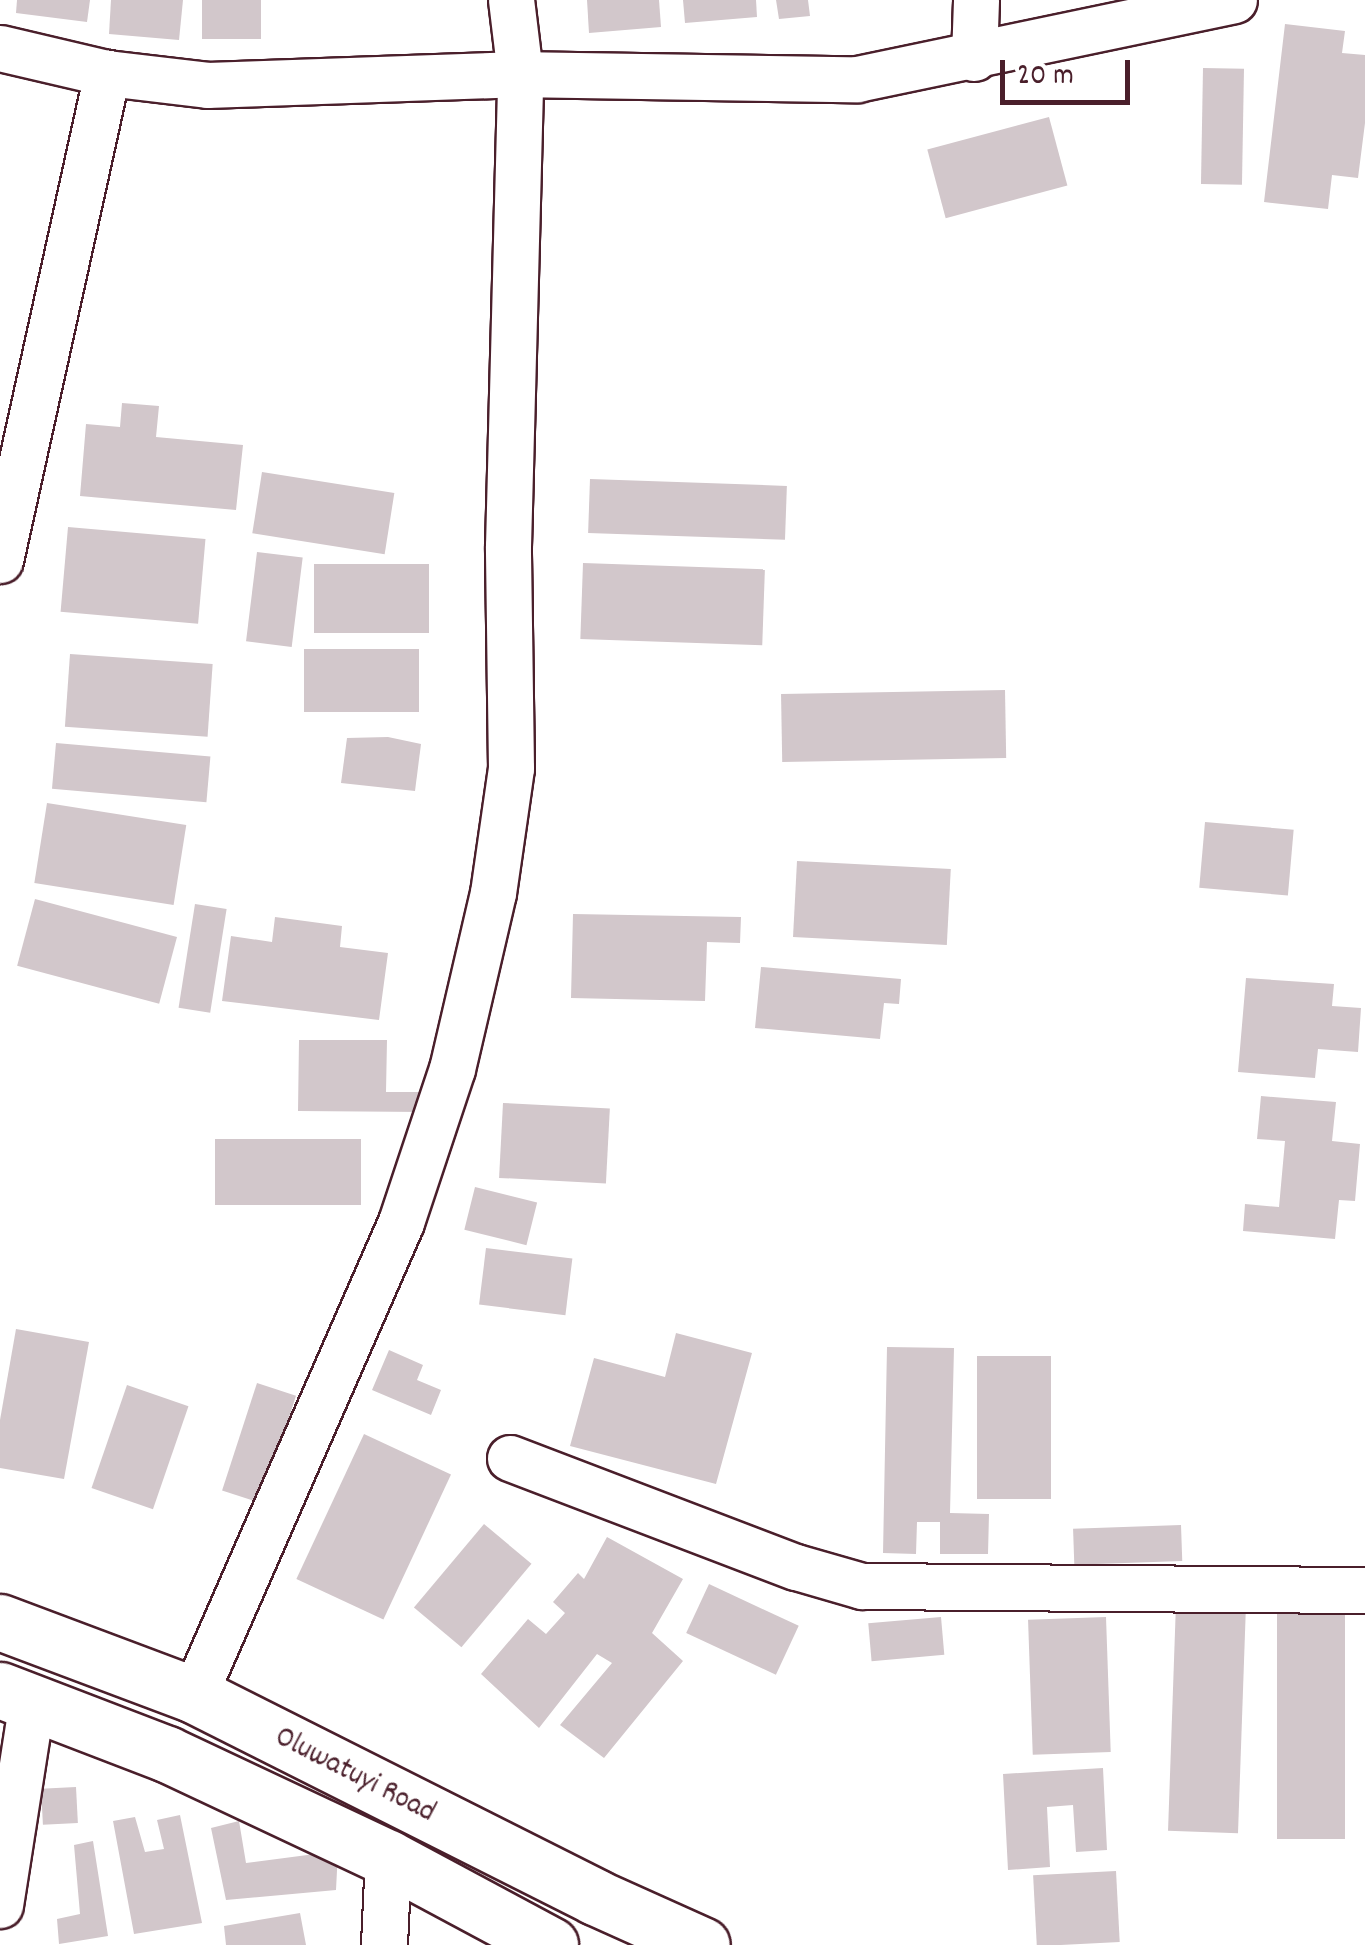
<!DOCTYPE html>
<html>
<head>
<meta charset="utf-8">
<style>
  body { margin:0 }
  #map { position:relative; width:1365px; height:1945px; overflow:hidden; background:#fff; font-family:Dekko,sans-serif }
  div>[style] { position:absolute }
  .building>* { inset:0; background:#d2c7cb; transform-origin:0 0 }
  .roads { filter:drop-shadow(2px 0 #4a1f2b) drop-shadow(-2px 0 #4a1f2b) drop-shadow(0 2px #4a1f2b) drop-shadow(0 -2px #4a1f2b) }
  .street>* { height:45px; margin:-22.5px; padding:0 22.5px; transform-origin:22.5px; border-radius:22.5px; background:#fff }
  .secondary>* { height:55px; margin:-27.5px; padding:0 27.5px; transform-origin:27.5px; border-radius:27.5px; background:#fff }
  span { translate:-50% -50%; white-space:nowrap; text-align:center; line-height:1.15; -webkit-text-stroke:8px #fff; paint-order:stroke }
  .street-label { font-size:30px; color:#4a1f2b }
  .scale { position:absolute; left:1000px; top:60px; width:130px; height:45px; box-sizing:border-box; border:5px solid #4a1f2b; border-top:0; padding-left:12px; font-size:30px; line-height:35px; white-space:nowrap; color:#4a1f2b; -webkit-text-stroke:8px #fff; paint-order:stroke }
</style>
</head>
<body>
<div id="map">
  <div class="building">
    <div style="clip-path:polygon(17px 0,90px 0,87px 22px,16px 13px)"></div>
    <div style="clip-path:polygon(111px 0,183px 0,179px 40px,109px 34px)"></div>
    <div style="left:202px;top:0;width:59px;height:39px"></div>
    <div style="clip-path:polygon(587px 0,659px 0,661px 27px,589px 33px)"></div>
    <div style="clip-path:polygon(683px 0,756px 0,757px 17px,685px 23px)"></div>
    <div style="clip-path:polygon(776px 0,808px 0,810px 16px,779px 19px)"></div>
    <div style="clip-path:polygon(1285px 24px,1345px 31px,1342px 53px,1365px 55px,1365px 123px,1358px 178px,1332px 175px,1328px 209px,1264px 202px)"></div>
    <div style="left:1203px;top:68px;width:41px;height:116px;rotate:1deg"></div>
    <div style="left:1049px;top:117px;width:71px;height:126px;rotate:75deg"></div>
    <div style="clip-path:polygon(122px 403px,159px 406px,156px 437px,243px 445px,236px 510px,80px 496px,86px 424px,120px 427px)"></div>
    <div style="left:262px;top:472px;width:134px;height:62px;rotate:9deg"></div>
    <div style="left:590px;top:479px;width:197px;height:54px;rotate:2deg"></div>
    <div style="left:68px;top:527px;width:138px;height:85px;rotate:5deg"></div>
    <div style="left:257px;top:552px;width:46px;height:90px;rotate:7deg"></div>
    <div style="left:583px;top:563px;width:182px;height:76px;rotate:2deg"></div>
    <div style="left:429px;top:564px;width:69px;height:115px;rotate:90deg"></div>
    <div style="left:419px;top:649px;width:63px;height:115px;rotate:90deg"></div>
    <div style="left:70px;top:654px;width:143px;height:73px;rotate:4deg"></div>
    <div style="left:1005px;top:690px;width:68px;height:224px;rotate:89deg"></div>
    <div style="clip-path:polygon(388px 737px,421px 744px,415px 791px,341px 783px,347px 738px)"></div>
    <div style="left:56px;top:743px;width:155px;height:46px;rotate:5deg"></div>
    <div style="left:47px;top:803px;width:141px;height:81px;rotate:9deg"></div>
    <div style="left:1205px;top:822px;width:89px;height:66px;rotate:5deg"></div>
    <div style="left:797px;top:861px;width:154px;height:76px;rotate:3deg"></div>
    <div style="left:35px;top:899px;width:147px;height:69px;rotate:15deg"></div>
    <div style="left:195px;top:904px;width:32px;height:105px;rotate:9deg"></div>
    <div style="clip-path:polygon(573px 914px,741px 917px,740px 943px,707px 942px,705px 1001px,571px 998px)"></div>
    <div style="clip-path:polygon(275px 917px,342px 926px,340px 947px,388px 953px,379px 1020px,222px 1001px,231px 936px,272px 942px)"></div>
    <div style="clip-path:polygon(761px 967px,901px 979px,899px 1004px,884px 1003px,880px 1039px,755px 1028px)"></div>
    <div style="clip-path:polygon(1246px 978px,1334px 984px,1332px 1006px,1361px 1008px,1358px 1052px,1318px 1049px,1315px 1078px,1238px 1072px)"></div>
    <div style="clip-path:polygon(299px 1040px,387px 1040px,386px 1092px,424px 1092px,424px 1112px,298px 1111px)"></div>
    <div style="clip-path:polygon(1261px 1096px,1336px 1102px,1332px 1141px,1360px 1144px,1355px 1201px,1339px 1200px,1335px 1239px,1243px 1231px,1245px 1204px,1279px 1207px,1285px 1141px,1257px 1139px)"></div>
    <div style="left:503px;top:1103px;width:107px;height:75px;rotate:3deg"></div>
    <div style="left:215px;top:1139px;width:146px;height:66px"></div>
    <div style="left:475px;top:1187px;width:64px;height:44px;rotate:14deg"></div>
    <div style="left:486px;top:1248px;width:87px;height:57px;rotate:7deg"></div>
    <div style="clip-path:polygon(16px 1329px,89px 1342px,64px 1479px,0 1468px,0 1420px)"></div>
    <div style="clip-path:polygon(676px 1333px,752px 1353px,716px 1484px,570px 1446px,594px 1358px,665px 1377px)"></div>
    <div style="clip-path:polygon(887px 1347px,954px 1348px,950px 1513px,989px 1514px,988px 1554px,940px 1554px,940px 1522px,917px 1522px,916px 1554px,883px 1553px)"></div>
    <div style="clip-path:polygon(389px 1350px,423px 1365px,417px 1380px,441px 1390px,431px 1415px,372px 1390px)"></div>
    <div style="left:977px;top:1356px;width:74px;height:143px"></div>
    <div style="left:257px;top:1383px;width:41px;height:113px;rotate:18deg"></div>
    <div style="left:127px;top:1385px;width:65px;height:109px;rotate:19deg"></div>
    <div style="left:364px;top:1434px;width:96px;height:160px;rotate:25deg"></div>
    <div style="left:484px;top:1524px;width:62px;height:109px;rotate:40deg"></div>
    <div style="left:1181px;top:1525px;width:36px;height:108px;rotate:88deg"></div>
    <div style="clip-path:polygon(607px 1537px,683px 1579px,652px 1633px,683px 1661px,604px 1758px,560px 1725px,612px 1663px,597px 1654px,539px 1728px,481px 1674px,528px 1619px,546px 1634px,565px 1613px,553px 1602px,578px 1573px,584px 1579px)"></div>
    <div style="left:709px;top:1584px;width:99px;height:54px;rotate:25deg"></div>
    <div style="left:1176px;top:1603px;width:70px;height:228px;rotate:2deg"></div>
    <div style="left:1277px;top:1604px;width:68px;height:235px"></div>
    <div style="left:941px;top:1617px;width:38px;height:73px;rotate:85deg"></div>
    <div style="left:1106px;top:1617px;width:135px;height:78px;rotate:88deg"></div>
    <div style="clip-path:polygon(1103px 1768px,1107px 1850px,1076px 1852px,1073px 1805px,1047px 1807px,1050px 1867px,1008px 1870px,1003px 1774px)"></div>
    <div style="left:76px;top:1787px;width:36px;height:35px;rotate:87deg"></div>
    <div style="clip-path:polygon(180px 1815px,202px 1923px,134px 1934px,113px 1821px,135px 1817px,145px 1852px,164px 1849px,157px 1820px)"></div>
    <div style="clip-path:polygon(239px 1821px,246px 1863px,338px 1851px,336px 1890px,226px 1900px,211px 1828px)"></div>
    <div style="clip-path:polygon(93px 1841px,108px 1936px,59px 1944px,57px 1919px,80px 1914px,74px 1845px)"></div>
    <div style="left:1116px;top:1871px;width:71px;height:83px;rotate:87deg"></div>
    <div style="clip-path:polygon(300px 1913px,306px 1945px,226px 1945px,224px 1926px)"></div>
  </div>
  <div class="roads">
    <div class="street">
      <div style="left:0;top:48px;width:110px;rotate:13.2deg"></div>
      <div style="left:107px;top:73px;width:101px;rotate:6.8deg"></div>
      <div style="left:207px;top:85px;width:313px;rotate:-2deg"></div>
      <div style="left:520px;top:74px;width:337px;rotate:0.9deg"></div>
      <div style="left:857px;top:79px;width:385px;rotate:-11.8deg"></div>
      <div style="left:974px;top:58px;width:58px;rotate:-88deg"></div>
      <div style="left:0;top:560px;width:499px;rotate:-77.6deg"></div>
      <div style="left:510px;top:1458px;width:306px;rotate:20.9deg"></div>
      <div style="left:796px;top:1567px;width:69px;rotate:16.1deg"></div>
      <div style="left:862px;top:1586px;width:503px;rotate:0.46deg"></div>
      <div style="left:194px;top:1695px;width:516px;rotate:-66.36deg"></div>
      <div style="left:401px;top:1222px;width:161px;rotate:-71.6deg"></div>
      <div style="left:452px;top:1069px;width:181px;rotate:-76.9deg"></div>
      <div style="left:493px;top:893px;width:126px;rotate:-81.8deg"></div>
      <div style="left:511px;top:768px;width:222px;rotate:-90.8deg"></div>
      <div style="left:508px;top:546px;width:472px;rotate:-88.5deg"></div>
      <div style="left:520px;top:74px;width:75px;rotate:-96.9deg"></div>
      <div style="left:0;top:1905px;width:206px;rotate:-81.1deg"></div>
      <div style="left:384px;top:1945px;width:87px;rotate:-87.4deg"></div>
    </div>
    <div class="secondary">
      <div style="left:0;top:1622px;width:207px;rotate:20.6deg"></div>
      <div style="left:194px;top:1695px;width:449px;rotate:26.7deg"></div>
      <div style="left:595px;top:1897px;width:117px;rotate:24.2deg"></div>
      <div style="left:0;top:1690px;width:179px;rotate:21deg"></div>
      <div style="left:167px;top:1754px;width:244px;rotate:25.2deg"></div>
      <div style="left:388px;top:1858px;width:184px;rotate:28.2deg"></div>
    </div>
  </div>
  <div class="street-label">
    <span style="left:354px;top:1777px;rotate:27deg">Oluwatuyi Road</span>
  </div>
  <div class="scale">20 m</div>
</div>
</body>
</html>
